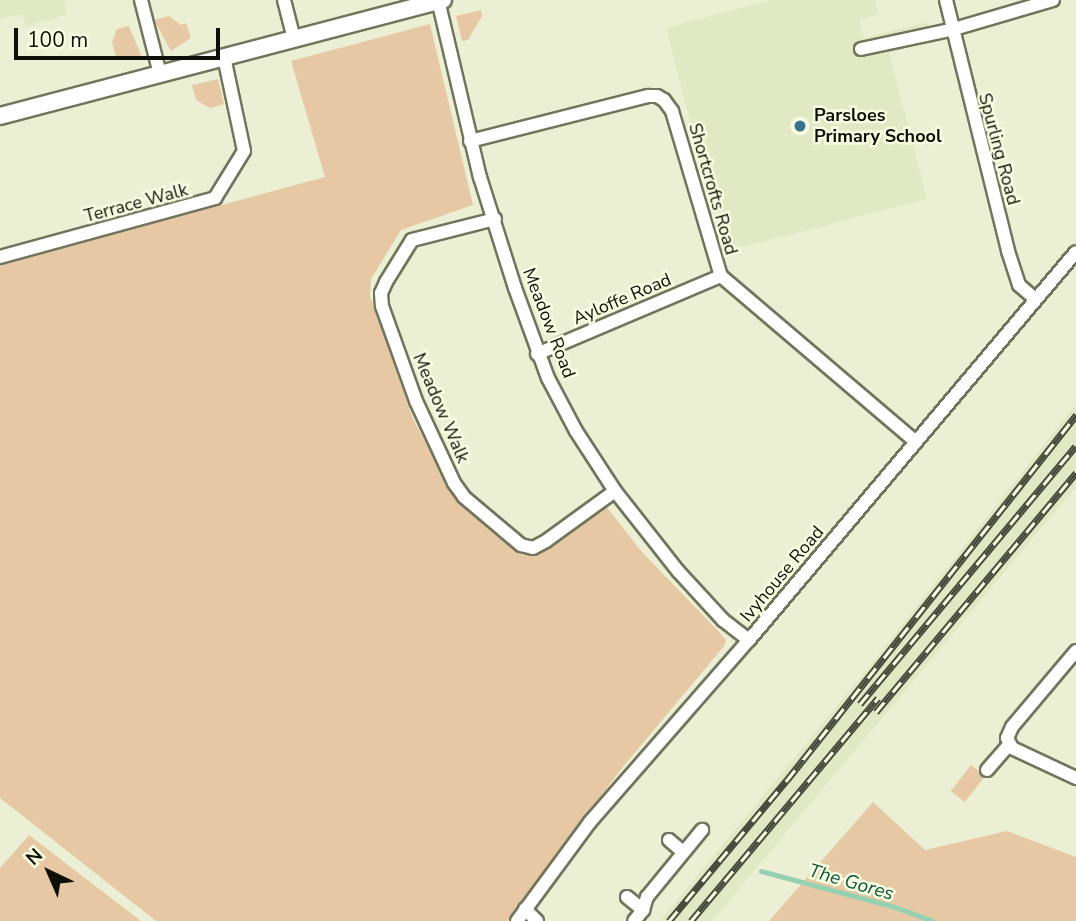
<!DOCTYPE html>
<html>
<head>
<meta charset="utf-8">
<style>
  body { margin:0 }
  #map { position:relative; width:1076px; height:921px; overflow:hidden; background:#ebf0d4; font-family:"Nunito Sans",sans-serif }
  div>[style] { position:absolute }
  .built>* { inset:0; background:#e1e8c4 }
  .green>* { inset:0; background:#e7c8a4; transform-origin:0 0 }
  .stream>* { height:4.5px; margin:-2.25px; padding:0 2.25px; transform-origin:2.25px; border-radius:2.25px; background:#96d0b2 }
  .roads { filter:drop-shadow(2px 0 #71755c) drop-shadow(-2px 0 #71755c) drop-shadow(0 2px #71755c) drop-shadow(0 -2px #71755c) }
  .street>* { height:12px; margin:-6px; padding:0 6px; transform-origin:6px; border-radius:6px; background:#fff }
  .secondary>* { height:16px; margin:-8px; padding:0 8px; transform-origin:8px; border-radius:8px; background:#fff }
  .rail>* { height:7px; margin-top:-3.5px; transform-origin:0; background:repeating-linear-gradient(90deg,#f8fee1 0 13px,#494b3d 0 26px); box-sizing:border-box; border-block:2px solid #494b3d }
  .dots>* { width:19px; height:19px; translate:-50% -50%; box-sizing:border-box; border:4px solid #f8fee1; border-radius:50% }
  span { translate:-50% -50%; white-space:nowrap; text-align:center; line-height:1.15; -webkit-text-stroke:5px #f8fee1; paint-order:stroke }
  .poi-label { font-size:18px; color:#0e1007; font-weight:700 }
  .left { translate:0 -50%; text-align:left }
  .street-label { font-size:18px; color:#0e1007 }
  .water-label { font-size:19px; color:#0b5539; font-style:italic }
  .north { position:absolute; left:14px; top:837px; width:70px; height:70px; -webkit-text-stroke:5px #f8fee1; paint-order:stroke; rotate:316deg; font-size:19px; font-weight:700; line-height:28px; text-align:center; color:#0e1007 }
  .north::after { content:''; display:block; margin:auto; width:24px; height:32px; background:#0e1007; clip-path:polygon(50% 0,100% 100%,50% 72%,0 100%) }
  .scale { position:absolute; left:14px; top:28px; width:206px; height:32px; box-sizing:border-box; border:4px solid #0e1007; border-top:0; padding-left:9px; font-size:21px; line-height:24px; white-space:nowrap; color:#0e1007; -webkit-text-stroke:5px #f8fee1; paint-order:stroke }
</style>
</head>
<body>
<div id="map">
  <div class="built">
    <div style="clip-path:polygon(0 0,64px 0,67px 14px,26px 27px,22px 14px,0 19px)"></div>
    <div style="clip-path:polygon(771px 0,875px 0,879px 14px,859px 19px,864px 38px,927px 22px,932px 41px,889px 53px,927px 199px,724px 252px,666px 28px)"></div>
    <div style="clip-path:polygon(1076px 404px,1076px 487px,712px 921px,660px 921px,868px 668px)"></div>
  </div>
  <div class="green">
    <div style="clip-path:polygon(481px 10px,482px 16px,468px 40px,462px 41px,456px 16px)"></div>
    <div style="clip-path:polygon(169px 16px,181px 25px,186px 23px,191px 38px,171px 51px,154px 20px)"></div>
    <div style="clip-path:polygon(430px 24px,473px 205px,401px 230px,371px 279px,370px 296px,413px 419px,458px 503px,515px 551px,523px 555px,539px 552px,605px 505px,642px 552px,721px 634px,726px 640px,725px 645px,622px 768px,508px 921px,156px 921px,0 798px,0 265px,325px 177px,291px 61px)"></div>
    <div style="clip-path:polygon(129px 26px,141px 55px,137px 60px,116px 57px,112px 42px,117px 29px)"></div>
    <div style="clip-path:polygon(218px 79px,224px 104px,210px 108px,196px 100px,192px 85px)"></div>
    <div style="left:971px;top:765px;width:18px;height:33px;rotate:38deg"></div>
    <div style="clip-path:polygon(873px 802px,925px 850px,1007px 831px,1076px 857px,1076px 921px,769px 921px)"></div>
    <div style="clip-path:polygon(29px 835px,141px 921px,0 921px,0 868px)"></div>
  </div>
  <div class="stream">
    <div style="left:761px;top:871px;width:139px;rotate:15deg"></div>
    <div style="left:895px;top:907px;width:40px;rotate:20.2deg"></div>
  </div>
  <div class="roads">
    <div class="street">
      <div style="left:141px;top:0;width:76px;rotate:75.6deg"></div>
      <div style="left:284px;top:0;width:40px;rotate:75.6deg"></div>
      <div style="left:438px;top:0;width:182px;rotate:76.7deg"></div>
      <div style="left:480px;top:177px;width:116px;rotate:72.5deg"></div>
      <div style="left:515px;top:288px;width:96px;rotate:69.9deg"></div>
      <div style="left:548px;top:378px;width:60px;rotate:62.2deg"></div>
      <div style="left:576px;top:431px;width:72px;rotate:57deg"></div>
      <div style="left:615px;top:491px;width:102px;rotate:51.8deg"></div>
      <div style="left:678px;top:571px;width:67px;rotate:47.4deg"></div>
      <div style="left:723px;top:620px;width:33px;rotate:38deg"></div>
      <div style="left:946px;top:0;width:259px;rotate:76.1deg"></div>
      <div style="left:1008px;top:251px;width:36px;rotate:72deg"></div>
      <div style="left:1019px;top:285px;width:21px;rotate:41deg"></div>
      <div style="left:861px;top:49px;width:95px;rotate:-12.1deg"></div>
      <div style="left:954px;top:29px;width:103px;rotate:-16.3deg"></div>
      <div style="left:470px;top:141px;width:184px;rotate:-14.2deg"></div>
      <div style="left:648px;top:96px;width:9px"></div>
      <div style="left:657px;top:96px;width:8px;rotate:30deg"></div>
      <div style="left:664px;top:100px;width:14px;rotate:54deg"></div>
      <div style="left:672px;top:111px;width:172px;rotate:73.5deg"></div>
      <div style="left:721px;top:276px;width:256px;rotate:40.4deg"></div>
      <div style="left:495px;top:219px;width:86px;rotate:165.8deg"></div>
      <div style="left:412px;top:240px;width:49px;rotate:121.8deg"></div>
      <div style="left:386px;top:282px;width:12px;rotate:114deg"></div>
      <div style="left:381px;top:293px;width:13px;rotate:86deg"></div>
      <div style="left:382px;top:306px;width:101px;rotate:70.3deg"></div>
      <div style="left:416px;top:401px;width:90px;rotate:65.1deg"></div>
      <div style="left:454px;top:483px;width:17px;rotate:54deg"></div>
      <div style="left:464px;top:497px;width:75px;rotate:40.1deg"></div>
      <div style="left:521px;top:545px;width:12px;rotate:14deg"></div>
      <div style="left:533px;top:548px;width:15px;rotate:-28deg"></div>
      <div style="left:546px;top:541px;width:85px;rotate:-35.9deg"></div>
      <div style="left:0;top:257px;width:223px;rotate:-15.3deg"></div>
      <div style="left:215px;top:198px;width:55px;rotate:-58.3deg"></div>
      <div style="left:244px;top:151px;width:96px;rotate:-102deg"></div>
      <div style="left:537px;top:354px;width:200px;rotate:-23deg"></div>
      <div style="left:1076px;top:651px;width:99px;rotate:130.1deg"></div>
      <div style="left:1012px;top:727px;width:12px;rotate:114deg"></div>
      <div style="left:1007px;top:738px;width:11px;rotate:63deg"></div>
      <div style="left:1012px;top:748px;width:71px;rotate:25.1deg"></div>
      <div style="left:987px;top:770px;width:33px;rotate:-49deg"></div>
      <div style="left:669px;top:840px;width:18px;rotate:41deg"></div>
      <div style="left:627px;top:897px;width:21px;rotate:39deg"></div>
      <div style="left:643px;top:910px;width:14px;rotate:129deg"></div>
      <div style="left:525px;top:909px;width:17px;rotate:45deg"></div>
      <div style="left:643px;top:910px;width:14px;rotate:-73deg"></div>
      <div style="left:647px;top:897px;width:87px;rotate:-50.6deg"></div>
      <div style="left:517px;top:921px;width:123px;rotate:-53.6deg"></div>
      <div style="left:590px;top:822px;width:242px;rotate:-48.9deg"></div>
      <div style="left:749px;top:640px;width:507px;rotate:-49.88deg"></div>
    </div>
    <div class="secondary">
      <div style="left:0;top:116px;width:458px;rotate:-14.7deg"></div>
    </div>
  </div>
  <div class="rail">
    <div style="left:860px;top:704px;width:336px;rotate:-50.1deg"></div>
    <div style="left:876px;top:712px;width:312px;rotate:-50.1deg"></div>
    <div style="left:669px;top:921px;width:184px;rotate:-50.1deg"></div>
    <div style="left:787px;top:780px;width:466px;rotate:-51.6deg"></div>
    <div style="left:691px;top:921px;width:291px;rotate:-50deg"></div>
  </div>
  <div class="dots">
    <div style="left:800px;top:126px;background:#3a738d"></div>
  </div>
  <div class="poi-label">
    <span class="left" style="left:814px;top:126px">Parsloes<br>Primary School</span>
  </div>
  <div class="street-label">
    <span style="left:999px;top:149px;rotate:75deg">Spurling Road</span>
    <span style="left:713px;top:189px;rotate:74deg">Shortcrofts Road</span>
    <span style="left:136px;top:203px;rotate:-15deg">Terrace Walk</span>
    <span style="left:622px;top:299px;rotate:-23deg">Ayloffe Road</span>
    <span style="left:549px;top:323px;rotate:69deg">Meadow Road</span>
    <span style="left:441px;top:408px;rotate:67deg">Meadow Walk</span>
    <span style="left:782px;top:574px;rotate:-50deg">Ivyhouse Road</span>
  </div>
  <div class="water-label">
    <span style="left:851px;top:883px;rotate:16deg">The Gores</span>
  </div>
  <div class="north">N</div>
  <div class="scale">100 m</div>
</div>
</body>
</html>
